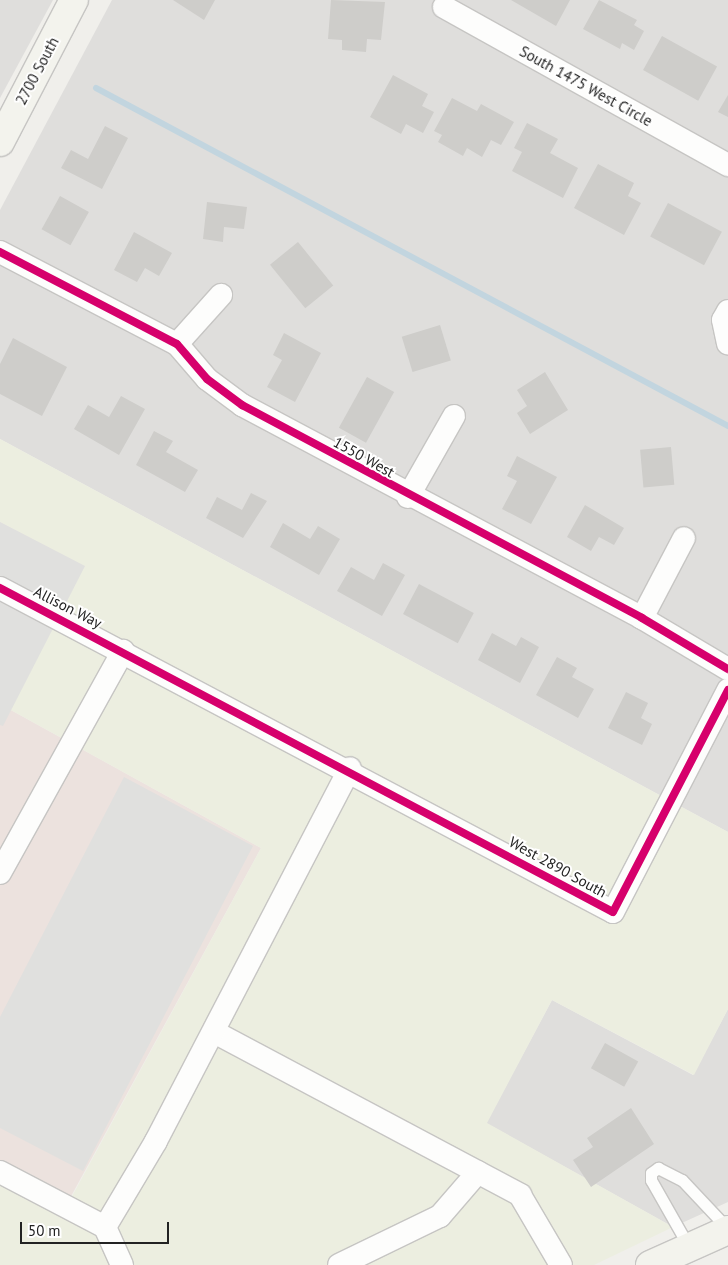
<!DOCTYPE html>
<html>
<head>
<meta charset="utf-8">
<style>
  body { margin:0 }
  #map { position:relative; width:728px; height:1265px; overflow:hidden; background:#f0efeb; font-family:"PT Sans",sans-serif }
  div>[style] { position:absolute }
  .residential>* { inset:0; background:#dfdedc }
  .commercial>* { inset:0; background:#ece2de }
  .farmland>* { inset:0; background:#eceee0 }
  .parking>* { inset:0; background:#e0e0de }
  .stream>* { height:6px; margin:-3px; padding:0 3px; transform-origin:3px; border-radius:3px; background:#c2d5df }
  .building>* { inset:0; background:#cecdca; transform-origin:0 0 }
  .roads { filter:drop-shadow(1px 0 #c6c5c3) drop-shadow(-1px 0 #c6c5c3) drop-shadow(0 1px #c6c5c3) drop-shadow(0 -1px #c6c5c3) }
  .lane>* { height:11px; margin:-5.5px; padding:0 5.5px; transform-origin:5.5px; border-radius:5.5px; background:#fdfdfc }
  .street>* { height:22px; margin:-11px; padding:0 11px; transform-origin:11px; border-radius:11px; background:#fdfdfc }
  .secondary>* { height:28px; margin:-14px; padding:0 14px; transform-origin:14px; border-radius:14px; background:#f3f3ed }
  .cycleway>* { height:8px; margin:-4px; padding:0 4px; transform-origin:4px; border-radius:4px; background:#d6006c }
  span { translate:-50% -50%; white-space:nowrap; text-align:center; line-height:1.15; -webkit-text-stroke:4px #fff; paint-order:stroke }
  .street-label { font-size:15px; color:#222 }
  .scale { position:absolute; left:20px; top:1222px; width:149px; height:22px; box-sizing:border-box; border:2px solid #222; border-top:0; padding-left:6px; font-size:15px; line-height:18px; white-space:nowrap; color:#222; -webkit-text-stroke:4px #fff; paint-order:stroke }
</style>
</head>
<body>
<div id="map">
  <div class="residential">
    <div style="clip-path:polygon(0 0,53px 0,0 98px)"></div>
    <div style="clip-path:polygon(112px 0,728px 0,728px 832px,0 439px,0 210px)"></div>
    <div style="clip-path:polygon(552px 1000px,693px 1075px,728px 1009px,728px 1202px,673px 1227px,486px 1123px)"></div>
  </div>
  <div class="commercial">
    <div style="clip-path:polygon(0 522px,85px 566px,9px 709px,261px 848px,69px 1200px,0 1165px)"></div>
  </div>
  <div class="farmland">
    <div style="clip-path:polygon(0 439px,728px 832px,728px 1009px,694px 1075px,552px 1000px,487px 1123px,673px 1227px,594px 1265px,0 1265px,0 1165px,70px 1200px,261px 848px,9px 709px,84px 566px,0 522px)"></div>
  </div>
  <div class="parking">
    <div style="clip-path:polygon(0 522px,85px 566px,3px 726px,0 725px)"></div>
    <div style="clip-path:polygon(124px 777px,253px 846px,83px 1171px,0 1128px,0 1017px)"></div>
  </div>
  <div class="stream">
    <div style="left:96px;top:88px;width:717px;rotate:28.14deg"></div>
  </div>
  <div class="building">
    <div style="clip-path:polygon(173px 0,215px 0,204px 20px)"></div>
    <div style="clip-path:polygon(331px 0,385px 2px,381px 40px,367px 39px,366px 52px,342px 50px,342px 40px,328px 39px)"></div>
    <div style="clip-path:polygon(511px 0,570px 0,556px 26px)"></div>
    <div style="clip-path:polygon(599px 0,637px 20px,634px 25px,644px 31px,634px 50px,622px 43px,620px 49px,583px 29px)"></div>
    <div style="left:662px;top:36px;width:63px;height:39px;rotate:29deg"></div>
    <div style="clip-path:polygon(393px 75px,428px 94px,422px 106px,434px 112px,423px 133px,406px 124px,401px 134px,370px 117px)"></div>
    <div style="clip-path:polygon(728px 95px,728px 117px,718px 112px)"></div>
    <div style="clip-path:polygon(452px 98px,477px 111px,481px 104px,514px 122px,501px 145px,491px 140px,482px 157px,467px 148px,463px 156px,438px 142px,442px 135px,434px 131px)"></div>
    <div style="clip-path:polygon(527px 123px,558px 139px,550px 153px,578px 168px,563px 198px,512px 171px,522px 152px,514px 148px)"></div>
    <div style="clip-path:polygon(105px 126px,128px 138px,102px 189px,61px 168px,71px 150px,88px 159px)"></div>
    <div style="clip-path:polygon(598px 164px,634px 183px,628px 196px,641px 203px,624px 235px,574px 208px)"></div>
    <div style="left:60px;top:196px;width:33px;height:38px;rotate:29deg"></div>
    <div style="clip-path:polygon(207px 202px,247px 207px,244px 229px,224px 227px,223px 242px,203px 239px)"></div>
    <div style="left:668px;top:203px;width:61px;height:38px;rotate:28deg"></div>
    <div style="clip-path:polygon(134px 232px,172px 253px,159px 276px,145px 268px,137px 282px,114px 270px)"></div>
    <div style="left:298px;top:242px;width:56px;height:36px;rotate:51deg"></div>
    <div style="left:440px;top:325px;width:37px;height:40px;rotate:73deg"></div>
    <div style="clip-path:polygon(284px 333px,321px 353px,295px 402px,267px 387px,282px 360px,273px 355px)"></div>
    <div style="clip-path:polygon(13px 338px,67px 367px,42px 416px,0 394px,0 364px)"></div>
    <div style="clip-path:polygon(545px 372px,568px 410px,530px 434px,517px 413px,527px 406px,517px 390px)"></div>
    <div style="left:367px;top:377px;width:31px;height:58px;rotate:29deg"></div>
    <div style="clip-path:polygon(121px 396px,145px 409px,119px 455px,74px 429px,88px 405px,109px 417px)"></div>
    <div style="clip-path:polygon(154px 431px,173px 441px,166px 452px,198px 470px,185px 492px,136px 465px)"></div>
    <div style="left:671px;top:447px;width:38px;height:31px;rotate:85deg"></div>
    <div style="clip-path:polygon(517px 456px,557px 477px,531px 524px,502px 509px,517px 481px,507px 476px)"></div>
    <div style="clip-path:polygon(251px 493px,267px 501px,243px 538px,206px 518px,217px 497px,242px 510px)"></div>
    <div style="clip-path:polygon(585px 505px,624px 528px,614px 545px,599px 537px,591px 551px,567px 537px)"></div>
    <div style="clip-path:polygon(283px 523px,310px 539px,318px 526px,340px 539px,319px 575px,270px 547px)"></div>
    <div style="clip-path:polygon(383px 563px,405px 575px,382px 616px,337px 591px,351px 567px,374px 580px)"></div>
    <div style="left:419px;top:584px;width:62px;height:34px;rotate:28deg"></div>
    <div style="clip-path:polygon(492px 633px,516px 646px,521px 637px,539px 647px,520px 683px,478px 660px)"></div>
    <div style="clip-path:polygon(557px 657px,577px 668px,572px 677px,594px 689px,578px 718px,536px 695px)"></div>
    <div style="clip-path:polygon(626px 692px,648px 703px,641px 718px,652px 724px,642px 745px,608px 728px)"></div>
    <div style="left:605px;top:1043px;width:38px;height:29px;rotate:29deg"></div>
    <div style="clip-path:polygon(631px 1108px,654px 1144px,591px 1187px,573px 1160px,593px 1147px,587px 1138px)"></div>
  </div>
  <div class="roads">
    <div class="lane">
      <div style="left:689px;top:1247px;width:77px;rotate:-119.6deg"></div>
      <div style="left:651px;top:1180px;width:7px;rotate:-90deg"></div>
      <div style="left:651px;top:1173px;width:9px;rotate:-36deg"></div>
      <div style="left:658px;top:1168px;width:27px;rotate:27deg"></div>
      <div style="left:682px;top:1180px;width:67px;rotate:46.8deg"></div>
    </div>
    <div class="street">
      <div style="left:444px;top:7px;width:325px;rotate:29.1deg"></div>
      <div style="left:0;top:252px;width:199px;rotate:27.5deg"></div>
      <div style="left:177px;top:344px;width:46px;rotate:49.4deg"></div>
      <div style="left:207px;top:379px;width:44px;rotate:36.6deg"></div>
      <div style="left:242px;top:405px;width:453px;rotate:28deg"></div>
      <div style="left:642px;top:618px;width:100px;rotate:30.7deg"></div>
      <div style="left:728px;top:311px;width:10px;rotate:119deg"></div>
      <div style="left:723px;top:320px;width:24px;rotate:78deg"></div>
      <div style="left:177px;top:344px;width:66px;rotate:-48.1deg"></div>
      <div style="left:408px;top:497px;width:93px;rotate:-60.4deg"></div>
      <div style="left:0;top:588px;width:693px;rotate:27.86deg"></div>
      <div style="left:613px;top:912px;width:250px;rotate:-62.6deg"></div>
      <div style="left:642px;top:618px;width:90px;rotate:-62.3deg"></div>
      <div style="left:0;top:873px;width:254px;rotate:-61deg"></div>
      <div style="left:214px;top:1032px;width:347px;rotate:28deg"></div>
      <div style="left:520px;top:1195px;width:81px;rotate:59.6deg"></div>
      <div style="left:0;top:1172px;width:119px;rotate:27.6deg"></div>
      <div style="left:122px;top:1265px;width:42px;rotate:-114.1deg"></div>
      <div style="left:105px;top:1227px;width:100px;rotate:-59.3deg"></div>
      <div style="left:156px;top:1141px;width:420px;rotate:-62.5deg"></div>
      <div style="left:339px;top:1265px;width:112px;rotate:-25.9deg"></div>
      <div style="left:440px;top:1216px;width:58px;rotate:-49.2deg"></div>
    </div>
    <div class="secondary">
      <div style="left:0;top:142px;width:160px;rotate:-62.5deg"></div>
      <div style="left:650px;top:1265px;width:85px;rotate:-24.2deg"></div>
    </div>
  </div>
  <div class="cycleway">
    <div style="left:0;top:252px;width:199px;rotate:27.5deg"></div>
    <div style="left:177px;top:344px;width:46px;rotate:49.4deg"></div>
    <div style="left:207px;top:379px;width:44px;rotate:36.6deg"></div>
    <div style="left:242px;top:405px;width:453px;rotate:28deg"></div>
    <div style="left:642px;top:618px;width:100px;rotate:30.7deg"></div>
    <div style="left:0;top:588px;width:693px;rotate:27.86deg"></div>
    <div style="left:613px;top:912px;width:250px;rotate:-62.6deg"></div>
  </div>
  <div class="street-label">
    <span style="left:37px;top:71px;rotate:-62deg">2700 South</span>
    <span style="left:586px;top:86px;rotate:29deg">South 1475 West Circle</span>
    <span style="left:364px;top:457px;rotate:29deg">1550 West</span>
    <span style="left:68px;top:607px;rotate:27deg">Allison Way</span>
    <span style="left:558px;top:867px;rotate:29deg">West 2890 South</span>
  </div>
  <div class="scale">50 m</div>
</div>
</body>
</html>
